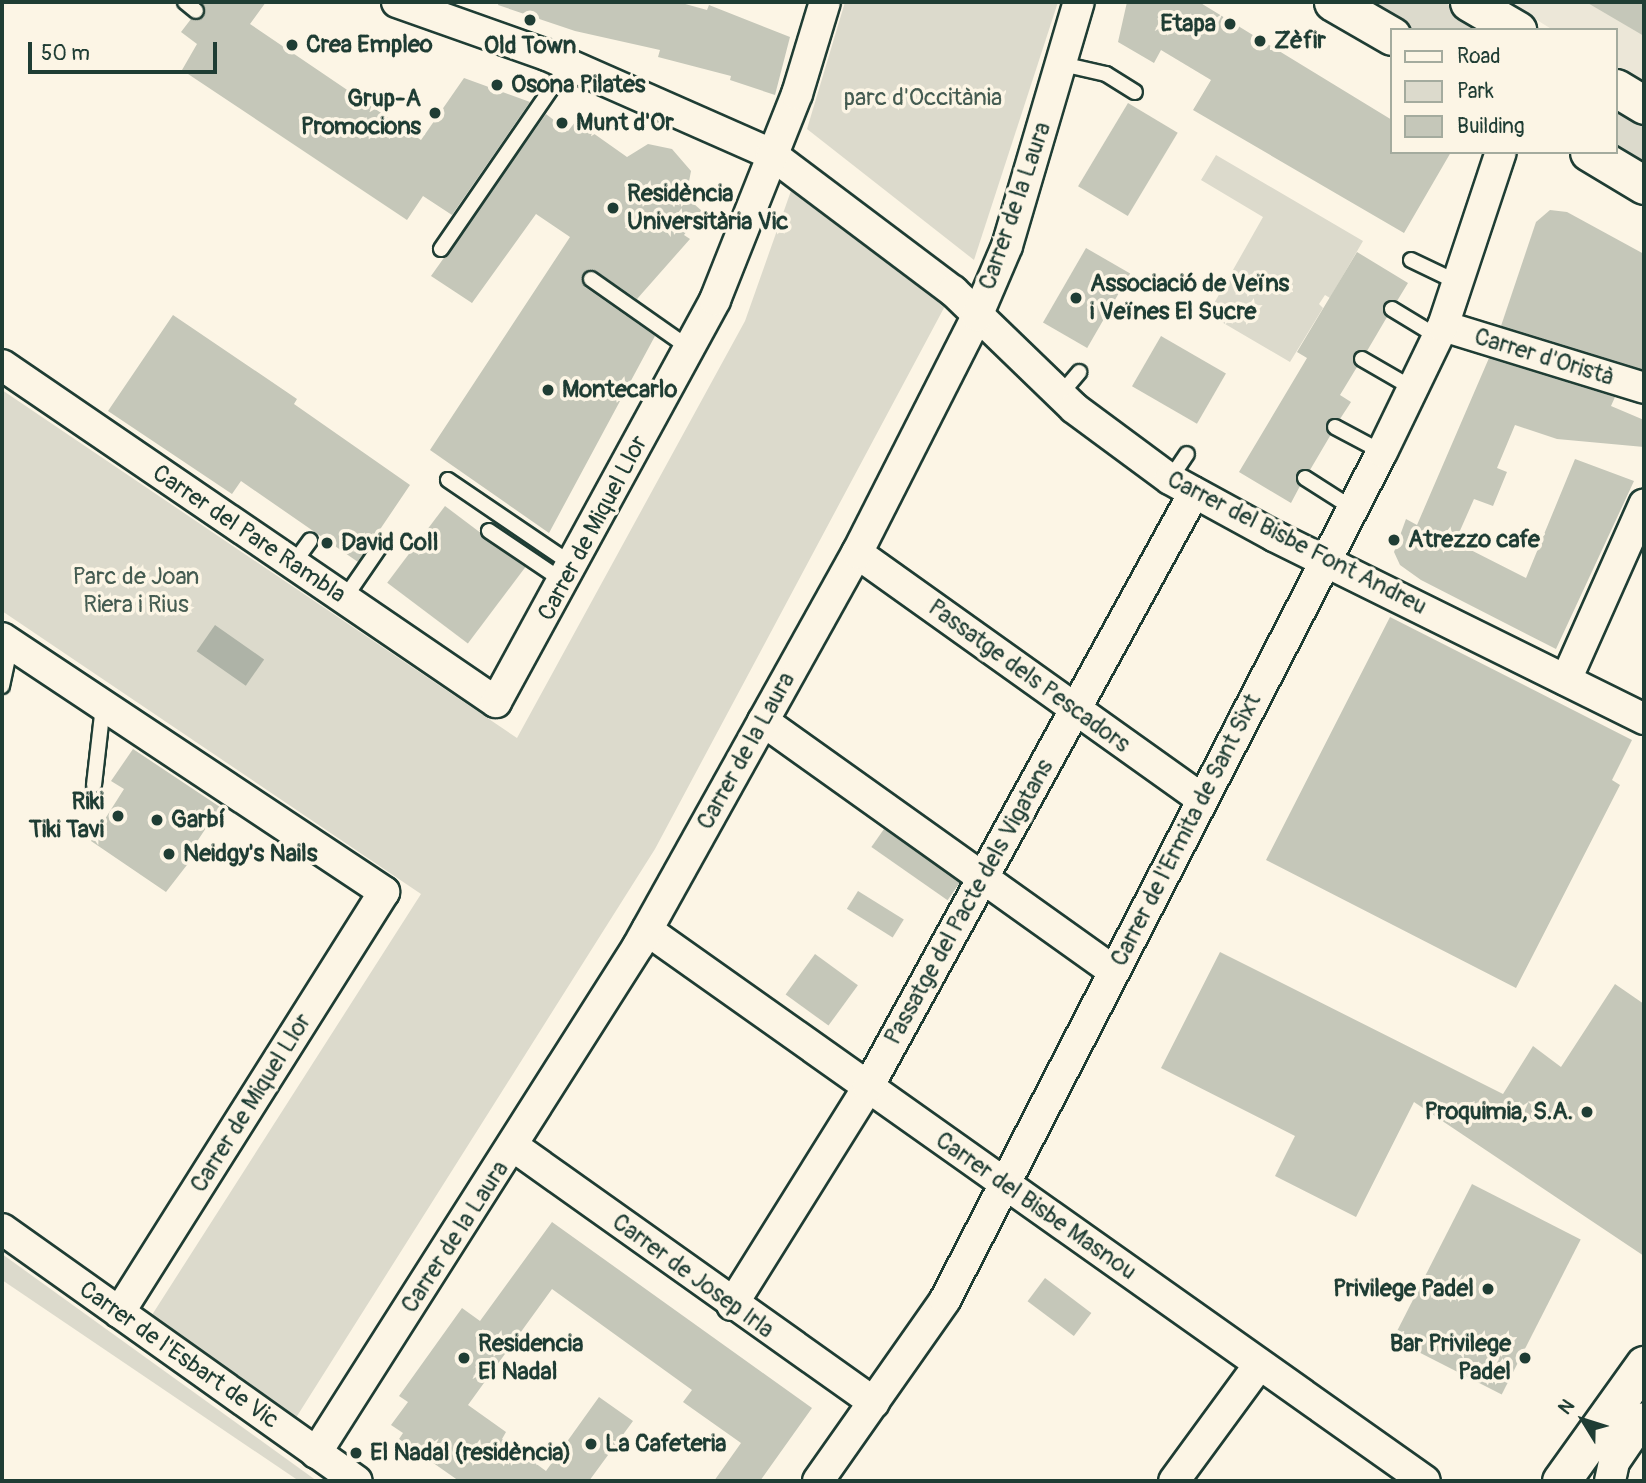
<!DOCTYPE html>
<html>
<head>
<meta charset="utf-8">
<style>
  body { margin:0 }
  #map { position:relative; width:1646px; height:1483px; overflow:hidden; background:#fcf5e5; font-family:Pangolin,sans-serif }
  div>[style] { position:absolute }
  .built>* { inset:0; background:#ece7d8 }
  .green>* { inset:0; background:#dcdacc }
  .water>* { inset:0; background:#aeb3a7; transform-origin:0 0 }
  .building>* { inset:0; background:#c5c7b9; transform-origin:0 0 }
  .roads { filter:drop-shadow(2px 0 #1f3d34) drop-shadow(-2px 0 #1f3d34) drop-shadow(0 2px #1f3d34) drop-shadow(0 -2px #1f3d34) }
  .service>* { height:14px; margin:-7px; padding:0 7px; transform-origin:7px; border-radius:7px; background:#fcf5e5 }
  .minor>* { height:30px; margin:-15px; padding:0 15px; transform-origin:15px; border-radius:15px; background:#fcf5e5 }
  .tertiary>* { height:37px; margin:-18.5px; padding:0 18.5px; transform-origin:18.5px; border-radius:18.5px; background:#fcf5e5 }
  .dots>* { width:19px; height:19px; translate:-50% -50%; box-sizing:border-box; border:4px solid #fcf5e5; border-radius:50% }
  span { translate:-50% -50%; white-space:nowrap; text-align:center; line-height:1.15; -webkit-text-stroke:7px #fcf5e5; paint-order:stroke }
  .poi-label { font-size:24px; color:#1f3d34; font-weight:700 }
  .right { translate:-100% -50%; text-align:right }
  .left { translate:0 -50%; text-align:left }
  .park-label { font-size:24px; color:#455c52 }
  .street-label { font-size:24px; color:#1f3d34 }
  .frame { position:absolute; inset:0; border:4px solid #1f3d34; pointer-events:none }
  .legend { position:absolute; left:1390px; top:28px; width:228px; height:126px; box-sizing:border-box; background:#fcf5e5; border:2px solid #a4ab9e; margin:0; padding:9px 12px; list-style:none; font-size:21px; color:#1f3d34 }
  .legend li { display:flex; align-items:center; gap:14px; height:35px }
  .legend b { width:35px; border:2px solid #a4ab9e }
  .north { position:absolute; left:1548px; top:1385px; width:70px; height:70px; -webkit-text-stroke:5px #fcf5e5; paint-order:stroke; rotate:308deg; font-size:19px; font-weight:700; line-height:28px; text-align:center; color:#1f3d34 }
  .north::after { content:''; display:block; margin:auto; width:24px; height:32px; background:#1f3d34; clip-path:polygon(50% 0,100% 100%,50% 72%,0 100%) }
  .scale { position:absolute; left:28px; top:42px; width:189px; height:32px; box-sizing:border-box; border:4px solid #1f3d34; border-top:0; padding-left:9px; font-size:21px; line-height:24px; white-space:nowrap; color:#1f3d34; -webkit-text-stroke:5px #fcf5e5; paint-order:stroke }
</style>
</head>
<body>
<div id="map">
  <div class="built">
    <div style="clip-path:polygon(1508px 2px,1644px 2px,1644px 86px,1616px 68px,1616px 30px,1553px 30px)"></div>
  </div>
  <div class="green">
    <div style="clip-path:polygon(845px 2px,1058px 2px,974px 260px,807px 129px)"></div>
    <div style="clip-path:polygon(1352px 2px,1444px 2px,1491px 30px,1400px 30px)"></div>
    <div style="clip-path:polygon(1616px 104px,1644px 120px,1644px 174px,1616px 152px)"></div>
    <div style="clip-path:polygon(1216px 155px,1363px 241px,1330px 298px,1325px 295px,1319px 304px,1323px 308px,1290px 362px,1208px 314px,1263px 217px,1201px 180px)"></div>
    <div style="clip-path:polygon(798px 171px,953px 291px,655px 849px,287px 1432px,143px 1329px,421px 894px,2px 611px,2px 390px,517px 738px,745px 321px)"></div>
    <div style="clip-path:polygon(2px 1254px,317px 1481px,299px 1481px,2px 1280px)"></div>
  </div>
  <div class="water">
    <div style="left:215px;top:625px;width:60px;height:32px;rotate:35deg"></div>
  </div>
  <div class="building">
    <div style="clip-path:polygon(203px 2px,266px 2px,250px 24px,421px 140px,464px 78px,530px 102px,452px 215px,423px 196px,407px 220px,182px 70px,197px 44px,181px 32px,191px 19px,204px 17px)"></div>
    <div style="clip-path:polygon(499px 2px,678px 2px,707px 10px,709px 5px,790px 37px,775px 95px,730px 80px,731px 76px,658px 57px,660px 50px,575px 31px,498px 5px)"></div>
    <div style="clip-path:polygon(1127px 2px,1199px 2px,1392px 120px,1392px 152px,1451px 152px,1404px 233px,1193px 110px,1211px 80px,1161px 50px,1154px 63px,1118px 42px)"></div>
    <div style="clip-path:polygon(1586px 2px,1644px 2px,1644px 36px)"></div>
    <div style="left:1128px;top:103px;width:58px;height:97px;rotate:31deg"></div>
    <div style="clip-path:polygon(546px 114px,568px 131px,576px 121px,627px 157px,648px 144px,672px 149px,691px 171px,686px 197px,702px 211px,684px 235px,690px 239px,637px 299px,596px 271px,583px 274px,585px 287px,655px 336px,549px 533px,430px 450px,570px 237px,536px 214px,472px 303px,431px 276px)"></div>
    <div style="clip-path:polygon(1550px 210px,1567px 212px,1644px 254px,1644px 370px,1501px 326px,1536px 222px)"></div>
    <div style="left:1086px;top:248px;width:51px;height:86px;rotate:30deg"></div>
    <div style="clip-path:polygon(1357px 252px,1408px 283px,1397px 301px,1383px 305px,1387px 317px,1367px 351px,1353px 355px,1357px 367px,1340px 395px,1351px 402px,1340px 419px,1327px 422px,1330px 436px,1310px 470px,1297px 473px,1300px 486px,1291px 503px,1239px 472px,1307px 358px,1297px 352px)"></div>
    <div style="clip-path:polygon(173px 315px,297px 399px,294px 404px,410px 485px,358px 562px,241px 481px,232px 494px,108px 411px)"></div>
    <div style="left:1161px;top:336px;width:75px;height:58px;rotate:30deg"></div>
    <div style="clip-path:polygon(1489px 358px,1615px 397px,1611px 406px,1644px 420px,1644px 447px,1557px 439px,1515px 425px,1497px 468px,1507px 472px,1493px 506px,1474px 499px,1455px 542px,1526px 578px,1575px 459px,1634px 481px,1556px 649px,1421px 580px,1400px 565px,1394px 552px,1406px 519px,1417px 525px)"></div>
    <div style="left:445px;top:506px;width:101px;height:96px;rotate:37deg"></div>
    <div style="clip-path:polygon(1390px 617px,1632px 740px,1612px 780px,1620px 785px,1516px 988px,1266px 860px)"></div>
    <div style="clip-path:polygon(133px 749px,220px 807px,192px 849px,197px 852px,166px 892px,91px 841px,124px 789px,111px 781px)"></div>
    <div style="left:884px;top:829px;width:93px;height:22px;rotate:35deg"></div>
    <div style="left:858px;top:891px;width:54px;height:21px;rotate:32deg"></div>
    <div style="clip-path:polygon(1220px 952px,1503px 1094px,1533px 1046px,1561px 1067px,1615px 984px,1644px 1004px,1644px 1256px,1414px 1102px,1356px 1217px,1275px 1176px,1295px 1136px,1161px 1068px)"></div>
    <div style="left:815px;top:954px;width:53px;height:50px;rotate:36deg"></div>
    <div style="left:1472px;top:1184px;width:122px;height:174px;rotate:27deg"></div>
    <div style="clip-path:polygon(552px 1222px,812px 1408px,760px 1481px,714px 1481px,741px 1443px,683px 1402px,692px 1390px,552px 1289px,468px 1405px,506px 1432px,502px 1439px,546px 1471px,599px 1397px,633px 1421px,589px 1481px,459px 1481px,399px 1439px,403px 1433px,391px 1425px,408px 1402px,399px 1396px,462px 1308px,480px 1321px)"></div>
    <div style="left:1045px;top:1278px;width:58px;height:29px;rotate:37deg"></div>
  </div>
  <div class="roads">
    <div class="service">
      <div style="left:185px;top:2px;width:14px;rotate:39deg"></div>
      <div style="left:1062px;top:64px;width:45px;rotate:12.8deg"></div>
      <div style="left:1106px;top:74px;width:34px;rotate:32deg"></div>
      <div style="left:441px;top:249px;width:224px;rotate:-55.5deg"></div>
      <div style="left:1411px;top:260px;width:53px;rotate:25.6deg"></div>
      <div style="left:591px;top:279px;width:120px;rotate:35.1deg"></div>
      <div style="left:1392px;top:309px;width:54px;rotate:31.3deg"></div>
      <div style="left:1362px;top:359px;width:60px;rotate:30deg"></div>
      <div style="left:1060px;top:395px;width:30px;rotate:-50deg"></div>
      <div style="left:1335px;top:427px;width:53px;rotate:28deg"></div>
      <div style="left:1305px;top:478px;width:56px;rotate:32.6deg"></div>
      <div style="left:1170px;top:479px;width:30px;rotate:-56deg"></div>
      <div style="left:448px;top:480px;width:151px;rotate:34.2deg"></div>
      <div style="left:489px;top:531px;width:89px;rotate:34deg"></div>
      <div style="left:293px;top:564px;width:29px;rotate:-54deg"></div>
      <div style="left:344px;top:599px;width:62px;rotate:-55.5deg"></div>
      <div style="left:2px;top:686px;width:43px;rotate:-77.9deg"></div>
      <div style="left:94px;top:785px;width:80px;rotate:-83.5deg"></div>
    </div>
    <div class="minor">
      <div style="left:397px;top:2px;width:159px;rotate:19.5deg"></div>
      <div style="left:547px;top:55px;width:245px;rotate:23.8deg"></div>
      <div style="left:771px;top:154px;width:228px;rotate:37deg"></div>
      <div style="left:953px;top:291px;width:168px;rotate:44deg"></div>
      <div style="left:1074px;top:408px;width:119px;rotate:36.5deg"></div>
      <div style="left:1170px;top:479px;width:119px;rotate:28.7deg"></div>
      <div style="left:1274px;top:536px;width:413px;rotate:26.3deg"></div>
      <div style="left:1443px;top:326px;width:210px;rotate:17.1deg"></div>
      <div style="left:2px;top:365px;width:598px;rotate:34.3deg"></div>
      <div style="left:496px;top:702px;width:458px;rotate:-61.4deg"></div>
      <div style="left:715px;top:300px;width:222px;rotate:-68.3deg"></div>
      <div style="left:797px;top:94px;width:96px;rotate:-73.1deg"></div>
      <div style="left:857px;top:553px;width:424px;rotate:35.5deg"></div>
      <div style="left:2px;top:638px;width:459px;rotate:33.6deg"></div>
      <div style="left:384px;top:892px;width:497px;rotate:122.2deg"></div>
      <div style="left:1566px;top:680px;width:192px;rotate:-66deg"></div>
      <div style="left:763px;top:721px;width:430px;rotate:35.5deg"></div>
      <div style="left:647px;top:930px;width:953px;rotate:35.31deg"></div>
      <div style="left:513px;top:1146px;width:443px;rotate:35.4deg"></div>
      <div style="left:2px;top:1229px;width:435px;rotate:35.4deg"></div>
      <div style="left:732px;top:1305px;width:257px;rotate:-58deg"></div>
      <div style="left:868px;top:1087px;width:678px;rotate:-61.24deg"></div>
      <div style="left:316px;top:1453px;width:601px;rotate:-57.58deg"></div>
      <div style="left:638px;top:946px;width:450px;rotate:-60.9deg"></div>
      <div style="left:857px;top:553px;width:266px;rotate:-63.1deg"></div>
      <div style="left:977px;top:316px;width:76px;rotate:-66.8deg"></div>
      <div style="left:1007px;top:246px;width:254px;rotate:-73.6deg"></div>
      <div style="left:818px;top:1481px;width:221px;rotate:-54.9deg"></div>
      <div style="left:945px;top:1300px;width:954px;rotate:-62.74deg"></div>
      <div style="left:1382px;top:452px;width:140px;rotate:-64.2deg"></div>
      <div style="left:1443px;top:326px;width:183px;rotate:-71.6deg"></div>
      <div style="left:1174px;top:1481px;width:144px;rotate:-53.8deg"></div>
      <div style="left:1610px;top:1481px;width:19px;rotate:-78deg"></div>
      <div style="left:1614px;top:1462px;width:53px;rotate:-55.7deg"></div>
    </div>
    <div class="tertiary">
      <div style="left:1333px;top:2px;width:68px;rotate:30deg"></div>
      <div style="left:1469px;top:2px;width:56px;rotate:30.3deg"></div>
      <div style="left:1616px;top:88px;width:33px;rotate:31deg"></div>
      <div style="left:1589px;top:152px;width:64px;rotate:31deg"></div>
      <div style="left:1561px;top:1481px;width:143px;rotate:-54.4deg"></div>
    </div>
  </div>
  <div class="dots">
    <div style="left:530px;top:20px;background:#1f3d34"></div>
    <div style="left:1230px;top:24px;background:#1f3d34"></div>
    <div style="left:1260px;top:41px;background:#1f3d34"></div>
    <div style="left:292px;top:45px;background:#1f3d34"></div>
    <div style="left:497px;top:85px;background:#1f3d34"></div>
    <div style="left:435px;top:113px;background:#1f3d34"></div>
    <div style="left:562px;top:123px;background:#1f3d34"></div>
    <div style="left:613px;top:208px;background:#1f3d34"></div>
    <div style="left:1076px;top:298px;background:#1f3d34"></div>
    <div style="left:548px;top:390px;background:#1f3d34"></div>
    <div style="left:1394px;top:540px;background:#1f3d34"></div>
    <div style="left:327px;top:543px;background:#1f3d34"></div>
    <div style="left:118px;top:816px;background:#1f3d34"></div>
    <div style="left:157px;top:820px;background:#1f3d34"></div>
    <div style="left:169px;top:854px;background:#1f3d34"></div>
    <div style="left:1587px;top:1112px;background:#1f3d34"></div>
    <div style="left:1488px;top:1289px;background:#1f3d34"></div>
    <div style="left:464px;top:1358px;background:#1f3d34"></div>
    <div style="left:1525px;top:1358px;background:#1f3d34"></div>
    <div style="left:591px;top:1444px;background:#1f3d34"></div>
    <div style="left:356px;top:1453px;background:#1f3d34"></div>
  </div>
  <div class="poi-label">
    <span class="right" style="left:1216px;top:24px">Etapa</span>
    <span class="left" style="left:1274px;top:41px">Zèfir</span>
    <span class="left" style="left:306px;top:45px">Crea Empleo</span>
    <span style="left:530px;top:46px">Old Town</span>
    <span class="left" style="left:511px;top:85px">Osona Pilates</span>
    <span class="right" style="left:421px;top:113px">Grup-A<br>Promocions</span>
    <span class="left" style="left:576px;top:123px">Munt d'Or</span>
    <span class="left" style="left:627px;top:208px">Residència<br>Universitària Vic</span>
    <span class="left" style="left:1090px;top:298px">Associació de Veïns<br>i Veïnes El Sucre</span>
    <span class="left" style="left:562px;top:390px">Montecarlo</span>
    <span class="left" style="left:1408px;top:540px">Atrezzo cafe</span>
    <span class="left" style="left:341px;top:543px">David Coll</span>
    <span class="right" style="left:104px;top:816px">Riki<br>Tiki Tavi</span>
    <span class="left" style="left:171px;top:820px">Garbí</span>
    <span class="left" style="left:183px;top:854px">Neidgy's Nails</span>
    <span class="right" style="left:1573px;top:1112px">Proquimia, S.A.</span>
    <span class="right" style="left:1474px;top:1289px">Privilege Padel</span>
    <span class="left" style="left:478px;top:1358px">Residencia<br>El Nadal</span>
    <span class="right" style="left:1511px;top:1358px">Bar Privilege<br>Padel</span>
    <span class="left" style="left:605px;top:1444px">La Cafeteria</span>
    <span class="left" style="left:370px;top:1453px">El Nadal (residència)</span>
  </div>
  <div class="park-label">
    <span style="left:923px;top:98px">parc d'Occitània</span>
    <span style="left:136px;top:591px">Parc de Joan<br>Riera i Rius</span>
  </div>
  <div class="street-label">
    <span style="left:1015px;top:206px;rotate:-71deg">Carrer de la Laura</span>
    <span style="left:1544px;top:357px;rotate:17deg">Carrer d'Oristà</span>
    <span style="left:593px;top:528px;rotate:-62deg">Carrer de Miquel Llor</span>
    <span style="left:249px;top:534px;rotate:34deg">Carrer del Pare Rambla</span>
    <span style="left:1297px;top:543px;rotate:27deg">Carrer del Bisbe Font Andreu</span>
    <span style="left:1029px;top:676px;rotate:36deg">Passatge dels Pescadors</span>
    <span style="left:746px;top:751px;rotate:-61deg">Carrer de la Laura</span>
    <span style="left:1186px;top:830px;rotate:-63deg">Carrer de l'Ermita de Sant Sixt</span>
    <span style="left:969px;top:902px;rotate:-61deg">Passatge del Pacte dels Vigatans</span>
    <span style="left:251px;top:1103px;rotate:-58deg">Carrer de Miquel Llor</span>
    <span style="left:1036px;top:1206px;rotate:35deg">Carrer del Bisbe Masnou</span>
    <span style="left:455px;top:1237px;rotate:-57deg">Carrer de la Laura</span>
    <span style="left:693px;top:1276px;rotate:36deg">Carrer de Josep Irla</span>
    <span style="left:179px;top:1355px;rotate:35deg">Carrer de l'Esbart de Vic</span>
  </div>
  <div class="frame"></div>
  <ul class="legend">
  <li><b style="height:9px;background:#fcf5e5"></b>Road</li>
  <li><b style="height:19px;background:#dcdacc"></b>Park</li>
  <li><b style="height:19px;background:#c5c7b9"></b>Building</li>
  </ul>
  <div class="north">N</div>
  <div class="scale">50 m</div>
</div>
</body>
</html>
